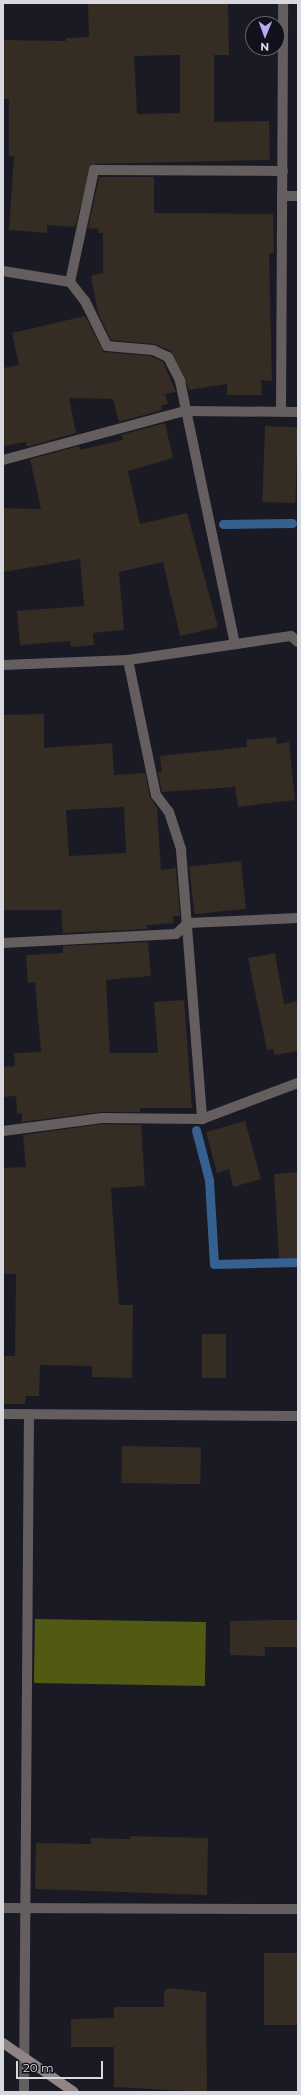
<!DOCTYPE html>
<html>
<head>
<meta charset="utf-8">
<style>
  body { margin:0 }
  #map { position:relative; width:301px; height:2095px; overflow:hidden; background:#191a24; font-family:Montserrat,sans-serif }
  div>[style] { position:absolute }
  .forest>* { inset:0; background:#515913; transform-origin:0 0 }
  .stream>* { height:9px; margin:-4.5px; padding:0 4.5px; transform-origin:4.5px; border-radius:4.5px; background:#35608f }
  .building>* { inset:0; background:#352c23; transform-origin:0 0 }
  .minor>* { height:10px; margin:-5px; padding:0 5px; transform-origin:5px; border-radius:5px; background:#655e5f }
  .secondary>* { height:10px; margin:-5px; padding:0 5px; transform-origin:5px; border-radius:5px; background:#908586 }
  span { translate:-50% -50%; white-space:nowrap; text-align:center; line-height:1.15; -webkit-text-stroke:3.5px #11111b; paint-order:stroke }
  .frame { position:absolute; inset:0; border:4px solid #d8d9e0; pointer-events:none }
  .north { position:absolute; left:245px; top:16px; width:40px; height:40px; box-sizing:border-box; background:#11111b; border:1px solid #61616a; border-radius:50%; rotate:181deg; font-size:11px; font-weight:700; line-height:16px; text-align:center; color:#d8d9e0 }
  .north::after { content:''; display:block; margin:auto; width:14px; height:18px; background:#b7abf8; clip-path:polygon(50% 0,100% 100%,50% 72%,0 100%) }
  .scale { position:absolute; left:16px; top:2061px; width:87px; height:18px; box-sizing:border-box; border:2px solid #d8d9e0; border-top:0; padding-left:5px; font-size:12px; line-height:14px; white-space:nowrap; color:#d8d9e0; -webkit-text-stroke:3px #11111b; paint-order:stroke }
</style>
</head>
<body>
<div id="map">
  <div class="forest">
    <div style="left:35px;top:1619px;width:171px;height:64px;rotate:1deg"></div>
  </div>
  <div class="stream">
    <div style="left:223px;top:524px;width:69px;rotate:-0.8deg"></div>
    <div style="left:196px;top:1130px;width:52px;rotate:75.4deg"></div>
    <div style="left:209px;top:1180px;width:84px;rotate:86.6deg"></div>
    <div style="left:214px;top:1264px;width:84px;rotate:-1.4deg"></div>
  </div>
  <div class="building">
    <div style="clip-path:polygon(evenodd,88px 3px,228px 3px,229px 55px,214px 55px,214px 122px,269px 121px,270px 160px,92px 164px,75px 227px,47px 225px,47px 233px,9px 230px,14px 156px,9px 156px,9px 99px,3px 99px,3px 40px,66px 41px,66px 38px,89px 37px,88px 3px,180px 55px,180px 113px,137px 114px,134px 56px,180px 55px)"></div>
    <div style="clip-path:polygon(99px 177px,154px 177px,154px 213px,273px 214px,274px 253px,269px 253px,272px 381px,261px 380px,262px 395px,227px 395px,227px 384px,189px 390px,171px 351px,154px 344px,111px 340px,98px 313px,91px 276px,103px 273px,103px 233px,98px 233px,99px 229px,88px 228px)"></div>
    <div style="clip-path:polygon(85px 316px,104px 352px,151px 356px,163px 362px,176px 392px,165px 394px,168px 404px,161px 406px,162px 410px,119px 422px,113px 399px,69px 398px,76px 433px,27px 447px,26px 442px,3px 446px,3px 368px,19px 365px,12px 333px)"></div>
    <div style="clip-path:polygon(165px 423px,173px 458px,128px 471px,140px 524px,187px 513px,218px 627px,180px 636px,163px 562px,119px 572px,124px 630px,93px 633px,94px 645px,71px 647px,70px 641px,20px 645px,17px 611px,84px 606px,80px 559px,3px 572px,3px 508px,41px 509px,30px 459px,79px 446px,80px 450px,123px 440px,121px 435px)"></div>
    <div style="left:265px;top:426px;width:33px;height:76px;rotate:2deg"></div>
    <div style="clip-path:polygon(evenodd,44px 714px,44px 748px,112px 743px,114px 775px,145px 773px,150px 797px,157px 808px,161px 870px,176px 868px,180px 916px,173px 916px,174px 923px,147px 925px,147px 929px,63px 933px,61px 910px,3px 910px,3px 715px,44px 714px,124px 807px,126px 853px,69px 856px,66px 810px,124px 807px)"></div>
    <div style="clip-path:polygon(276px 737px,277px 744px,289px 742px,295px 800px,238px 807px,235px 787px,162px 792px,158px 772px,162px 772px,160px 756px,247px 747px,246px 740px)"></div>
    <div style="left:241px;top:861px;width:48px;height:52px;rotate:84deg"></div>
    <div style="clip-path:polygon(148px 942px,151px 976px,106px 980px,110px 1053px,158px 1053px,154px 1002px,184px 1000px,192px 1108px,140px 1108px,140px 1112px,101px 1112px,22px 1122px,22px 1113px,17px 1114px,16px 1096px,3px 1097px,3px 1067px,15px 1066px,14px 1053px,41px 1052px,35px 982px,28px 983px,26px 955px,63px 953px,63px 946px)"></div>
    <div style="clip-path:polygon(275px 953px,284px 1004px,298px 1001px,298px 1051px,275px 1055px,273px 1049px,267px 1050px,248px 958px)"></div>
    <div style="clip-path:polygon(245px 1121px,261px 1179px,233px 1187px,229px 1169px,217px 1173px,206px 1132px)"></div>
    <div style="clip-path:polygon(102px 1124px,141px 1125px,145px 1186px,111px 1188px,119px 1305px,133px 1305px,132px 1378px,92px 1377px,92px 1366px,40px 1365px,39px 1396px,26px 1396px,25px 1404px,3px 1404px,3px 1362px,5px 1356px,15px 1356px,16px 1274px,3px 1274px,3px 1168px,26px 1167px,23px 1135px)"></div>
    <div style="clip-path:polygon(298px 1172px,298px 1258px,279px 1258px,274px 1174px)"></div>
    <div style="left:202px;top:1334px;width:24px;height:44px"></div>
    <div style="left:122px;top:1446px;width:79px;height:37px;rotate:1deg"></div>
    <div style="clip-path:polygon(275px 1620px,298px 1620px,298px 1647px,265px 1647px,265px 1656px,230px 1655px,230px 1621px)"></div>
    <div style="clip-path:polygon(130px 1836px,208px 1838px,207px 1895px,35px 1889px,36px 1843px,91px 1844px,91px 1838px,130px 1839px)"></div>
    <div style="left:264px;top:1953px;width:33px;height:72px"></div>
    <div style="clip-path:polygon(168px 1988px,206px 1992px,207px 2092px,114px 2087px,114px 2047px,71px 2047px,71px 2019px,114px 2018px,114px 2007px,164px 2007px,164px 1992px)"></div>
  </div>
  <div class="minor">
    <div style="left:282px;top:196px;width:16px"></div>
    <div style="left:3px;top:271px;width:68px;rotate:9.3deg"></div>
    <div style="left:70px;top:282px;width:24px;rotate:52deg"></div>
    <div style="left:85px;top:301px;width:50px;rotate:63.9deg"></div>
    <div style="left:107px;top:346px;width:46px;rotate:5deg"></div>
    <div style="left:153px;top:350px;width:17px;rotate:25deg"></div>
    <div style="left:168px;top:357px;width:27px;rotate:63deg"></div>
    <div style="left:180px;top:381px;width:269px;rotate:78.2deg"></div>
    <div style="left:70px;top:282px;width:115px;rotate:-77.9deg"></div>
    <div style="left:94px;top:170px;width:189px;rotate:0.3deg"></div>
    <div style="left:281px;top:412px;width:409px;rotate:-89.7deg"></div>
    <div style="left:3px;top:460px;width:188px;rotate:-15.1deg"></div>
    <div style="left:184px;top:411px;width:114px;rotate:0.5deg"></div>
    <div style="left:128px;top:660px;width:138px;rotate:78.3deg"></div>
    <div style="left:156px;top:795px;width:21px;rotate:53deg"></div>
    <div style="left:169px;top:812px;width:40px;rotate:72deg"></div>
    <div style="left:181px;top:850px;width:270px;rotate:85.5deg"></div>
    <div style="left:3px;top:665px;width:125px;rotate:-2.3deg"></div>
    <div style="left:128px;top:660px;width:165px;rotate:-8.4deg"></div>
    <div style="left:291px;top:636px;width:9px;rotate:41deg"></div>
    <div style="left:3px;top:943px;width:173px;rotate:-3deg"></div>
    <div style="left:176px;top:934px;width:16px;rotate:-43deg"></div>
    <div style="left:188px;top:923px;width:110px;rotate:-2.6deg"></div>
    <div style="left:3px;top:1131px;width:100px;rotate:-7.5deg"></div>
    <div style="left:102px;top:1118px;width:100px;rotate:0.6deg"></div>
    <div style="left:202px;top:1119px;width:103px;rotate:-20.6deg"></div>
    <div style="left:3px;top:1414px;width:295px;rotate:0.4deg"></div>
    <div style="left:3px;top:1908px;width:295px;rotate:0.2deg"></div>
    <div style="left:24px;top:2092px;width:678px;rotate:-89.58deg"></div>
  </div>
  <div class="secondary">
    <div style="left:3px;top:2043px;width:86px;rotate:34.6deg"></div>
  </div>
  <div class="frame"></div>
  <div class="north">N</div>
  <div class="scale">20 m</div>
</div>
</body>
</html>
